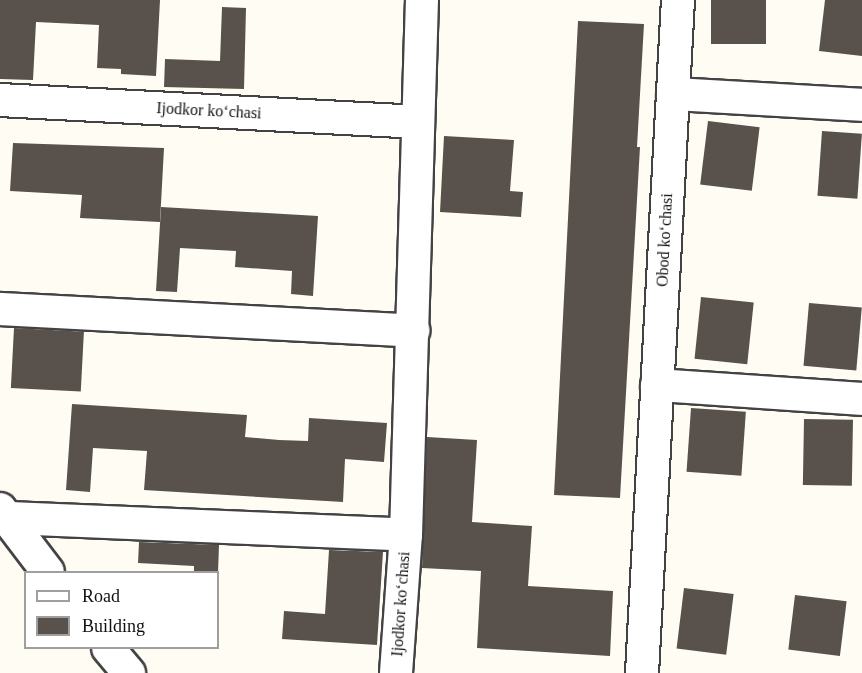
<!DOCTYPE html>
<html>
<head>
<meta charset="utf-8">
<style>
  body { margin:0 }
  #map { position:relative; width:862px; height:673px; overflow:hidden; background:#fffdf3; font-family:Georgia,serif }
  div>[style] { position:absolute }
  .building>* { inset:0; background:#58514c; transform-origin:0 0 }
  .roads { filter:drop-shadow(2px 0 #434343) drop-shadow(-2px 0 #434343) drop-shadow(0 2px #434343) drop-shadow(0 -2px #434343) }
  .minor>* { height:32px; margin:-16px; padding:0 16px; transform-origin:16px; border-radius:16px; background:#fff }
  span { translate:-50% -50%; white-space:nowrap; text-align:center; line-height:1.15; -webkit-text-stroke:6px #fff; paint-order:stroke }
  .street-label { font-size:16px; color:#101010 }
  .legend { position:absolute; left:24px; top:571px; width:195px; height:78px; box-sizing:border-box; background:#fff; border:2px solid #9f9f9f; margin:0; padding:8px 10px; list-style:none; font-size:18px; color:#101010 }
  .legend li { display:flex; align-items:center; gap:12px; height:30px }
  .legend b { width:30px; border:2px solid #9f9f9f }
</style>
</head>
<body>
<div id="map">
  <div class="building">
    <div style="clip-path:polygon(0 0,160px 0,156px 76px,121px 74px,121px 69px,97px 68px,99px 25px,36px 22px,33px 80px,0 79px)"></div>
    <div style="left:711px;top:0;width:55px;height:44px"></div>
    <div style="clip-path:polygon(825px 0,862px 0,862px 56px,819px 51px)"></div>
    <div style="clip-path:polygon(222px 7px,246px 8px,244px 89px,164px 87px,165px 59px,220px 61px)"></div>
    <div style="clip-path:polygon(578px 21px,644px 24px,637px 147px,640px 147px,620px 498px,554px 495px)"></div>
    <div style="left:708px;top:121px;width:52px;height:64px;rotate:7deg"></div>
    <div style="left:822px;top:131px;width:40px;height:65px;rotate:4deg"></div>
    <div style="clip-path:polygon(444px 136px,514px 140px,510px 191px,523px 192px,521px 217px,440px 212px)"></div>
    <div style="clip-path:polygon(13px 143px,164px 148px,160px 222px,80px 218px,82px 195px,10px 191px)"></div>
    <div style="clip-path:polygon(161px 207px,318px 216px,313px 296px,291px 294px,292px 271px,235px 267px,236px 251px,180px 248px,177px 292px,156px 291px)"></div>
    <div style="left:701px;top:297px;width:53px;height:62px;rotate:6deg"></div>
    <div style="left:809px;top:303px;width:53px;height:63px;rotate:5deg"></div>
    <div style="left:14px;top:328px;width:70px;height:60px;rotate:3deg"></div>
    <div style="clip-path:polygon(72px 404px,247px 415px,245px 437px,279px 440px,308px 441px,309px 418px,387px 423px,384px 462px,345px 459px,343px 502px,144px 490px,147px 451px,93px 448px,90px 492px,66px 490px)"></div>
    <div style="left:691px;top:408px;width:55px;height:64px;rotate:4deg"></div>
    <div style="left:804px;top:419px;width:49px;height:66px;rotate:1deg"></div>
    <div style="clip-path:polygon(427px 437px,477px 440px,472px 522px,532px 526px,528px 586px,613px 591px,610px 656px,477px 648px,481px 571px,422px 568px)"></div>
    <div style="clip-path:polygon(139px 542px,219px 545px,218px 573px,194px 573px,194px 566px,138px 563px)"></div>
    <div style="clip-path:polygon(329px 550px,383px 552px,377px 645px,282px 639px,284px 611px,325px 614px)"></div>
    <div style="left:684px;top:588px;width:50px;height:61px;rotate:7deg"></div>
    <div style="left:795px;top:595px;width:52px;height:55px;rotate:7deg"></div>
  </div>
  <div class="roads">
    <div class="minor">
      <div style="left:673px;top:94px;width:189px;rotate:3.3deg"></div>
      <div style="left:0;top:100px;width:418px;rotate:3deg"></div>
      <div style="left:0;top:309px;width:414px;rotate:3deg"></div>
      <div style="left:657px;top:385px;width:205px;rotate:3.9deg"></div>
      <div style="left:0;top:509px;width:79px;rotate:52.7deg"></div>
      <div style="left:8px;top:518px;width:398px;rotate:2.4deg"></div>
      <div style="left:108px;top:648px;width:33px;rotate:50deg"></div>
      <div style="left:396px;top:673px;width:138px;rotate:-85.9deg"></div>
      <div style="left:406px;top:535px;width:535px;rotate:-88.29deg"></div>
      <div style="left:642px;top:673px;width:674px;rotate:-86.94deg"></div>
    </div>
  </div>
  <div class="street-label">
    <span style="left:209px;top:111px;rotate:3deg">Ijodkor koʻchasi</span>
    <span style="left:665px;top:240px;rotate:-87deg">Obod koʻchasi</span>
    <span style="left:401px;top:604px;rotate:-86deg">Ijodkor koʻchasi</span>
  </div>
  <ul class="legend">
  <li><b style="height:8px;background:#fff"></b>Road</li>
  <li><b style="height:16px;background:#58514c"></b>Building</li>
  </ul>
</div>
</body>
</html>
